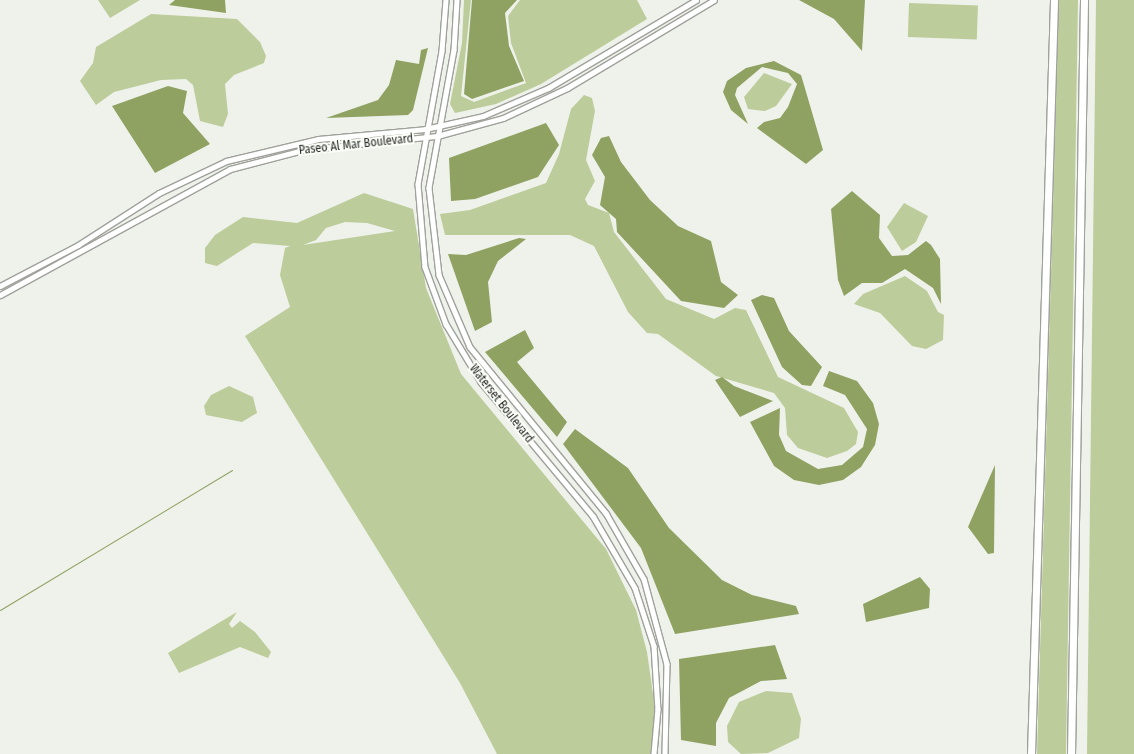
<!DOCTYPE html>
<html>
<head>
<meta charset="utf-8">
<style>
  body { margin:0 }
  #map { position:relative; width:1134px; height:754px; overflow:hidden; background:#eff2eb; font-family:"Fira Sans Condensed",sans-serif }
  div>[style] { position:absolute }
  .green>* { inset:0; background:#bccc9a; transform-origin:0 0 }
  .water>* { inset:0; background:#8fa262 }
  .stream>* { height:1px; margin:-0.5px; padding:0 0.5px; transform-origin:0.5px; border-radius:0.5px; background:#8fa262 }
  .roads { filter:drop-shadow(1px 0 #9fa19b) drop-shadow(-1px 0 #9fa19b) drop-shadow(0 1px #9fa19b) drop-shadow(0 -1px #9fa19b) }
  .tertiary>* { height:4.5px; margin:-2.25px; padding:0 2.25px; transform-origin:2.25px; border-radius:2.25px; background:#fff }
  .secondary>* { height:5px; margin:-2.5px; padding:0 2.5px; transform-origin:2.5px; border-radius:2.5px; background:#fff }
  .motorway>* { height:7px; margin:-3.5px; padding:0 3.5px; transform-origin:3.5px; border-radius:3.5px; background:#fff }
  span { translate:-50% -50%; white-space:nowrap; text-align:center; line-height:1.15; -webkit-text-stroke:4px #fdfff9; paint-order:stroke }
  .street-label { font-size:12px; color:#272826 }
</style>
</head>
<body>
<div id="map">
  <div class="green">
    <div style="clip-path:polygon(98px 0,140px 0,110px 18px)"></div>
    <div style="clip-path:polygon(464px 0,471px 0,461px 96px,474px 102px,526px 83px,511px 43px,508px 16px,520px 0,637px 0,647px 19px,541px 84px,496px 104px,455px 113px,450px 104px,462px 43px)"></div>
    <div style="clip-path:polygon(1059px 0,1078px 0,1066px 754px,1037px 754px)"></div>
    <div style="clip-path:polygon(1096px 0,1134px 0,1134px 754px,1087px 754px)"></div>
    <div style="left:909px;top:3px;width:69px;height:34px;rotate:2deg"></div>
    <div style="clip-path:polygon(151px 14px,237px 19px,260px 42px,266px 56px,264px 63px,234px 75px,225px 84px,228px 114px,223px 127px,200px 121px,193px 85px,186px 79px,161px 80px,114px 92px,96px 105px,80px 81px,93px 63px,96px 47px)"></div>
    <div style="clip-path:polygon(764px 73px,792px 84px,776px 106px,765px 111px,748px 109px,744px 97px)"></div>
    <div style="clip-path:polygon(584px 95px,592px 98px,595px 111px,586px 160px,595px 181px,585px 199px,588px 205px,609px 213px,614px 232px,666px 299px,714px 319px,735px 308px,746px 310px,778px 377px,844px 408px,858px 432px,856px 444px,847px 451px,827px 458px,798px 448px,787px 435px,785px 408px,774px 393px,716px 376px,658px 334px,647px 333px,628px 312px,594px 246px,570px 235px,445px 235px,440px 214px,470px 210px,546px 183px,559px 154px,571px 109px)"></div>
    <div style="clip-path:polygon(evenodd,364px 193px,413px 209px,426px 288px,461px 374px,606px 549px,636px 610px,647px 652px,657px 722px,652px 754px,497px 754px,460px 683px,245px 336px,290px 307px,280px 275px,285px 248px,290px 246px,253px 243px,217px 266px,205px 263px,205px 248px,215px 235px,243px 217px,297px 223px,364px 193px,345px 222px,367px 223px,395px 231px,303px 245px,316px 240px,326px 228px,345px 222px)"></div>
    <div style="clip-path:polygon(904px 203px,928px 216px,916px 242px,902px 251px,887px 227px)"></div>
    <div style="clip-path:polygon(905px 276px,927px 291px,938px 312px,944px 315px,943px 340px,926px 349px,912px 346px,880px 313px,854px 304px,863px 294px)"></div>
    <div style="clip-path:polygon(229px 386px,253px 397px,257px 413px,242px 422px,206px 415px,204px 406px,211px 395px)"></div>
    <div style="clip-path:polygon(237px 612px,229px 624px,232px 628px,240px 621px,255px 632px,271px 652px,268px 658px,240px 647px,179px 673px,168px 653px)"></div>
    <div style="clip-path:polygon(766px 691px,792px 693px,801px 719px,799px 738px,768px 753px,741px 754px,728px 742px,727px 726px,739px 702px)"></div>
  </div>
  <div class="water">
    <div style="clip-path:polygon(175px 0,225px 0,226px 13px,169px 5px)"></div>
    <div style="clip-path:polygon(472px 0,517px 0,505px 13px,509px 46px,524px 81px,472px 99px,464px 94px)"></div>
    <div style="clip-path:polygon(799px 0,865px 0,862px 51px,834px 19px)"></div>
    <div style="clip-path:polygon(428px 48px,413px 110px,408px 115px,326px 118px,378px 100px,389px 85px,396px 60px,419px 64px,421px 50px)"></div>
    <div style="clip-path:polygon(774px 61px,801px 75px,804px 85px,823px 150px,806px 164px,757px 128px,764px 122px,780px 118px,788px 107px,797px 84px,788px 73px,762px 67px,737px 88px,735px 95px,748px 124px,731px 110px,723px 92px,727px 81px,746px 68px)"></div>
    <div style="clip-path:polygon(168px 86px,187px 91px,183px 113px,210px 144px,155px 173px,112px 106px)"></div>
    <div style="clip-path:polygon(546px 123px,559px 145px,538px 177px,475px 199px,451px 201px,449px 158px)"></div>
    <div style="clip-path:polygon(609px 136px,621px 162px,650px 200px,678px 226px,711px 241px,721px 282px,738px 295px,724px 308px,681px 301px,617px 232px,616px 219px,600px 205px,605px 177px,592px 155px,601px 138px)"></div>
    <div style="clip-path:polygon(852px 191px,880px 215px,879px 238px,892px 256px,908px 255px,926px 241px,931px 245px,940px 259px,941px 304px,933px 288px,905px 269px,882px 283px,862px 283px,844px 296px,838px 280px,831px 209px)"></div>
    <div style="clip-path:polygon(519px 238px,526px 239px,498px 261px,488px 282px,492px 322px,475px 331px,448px 254px,466px 255px)"></div>
    <div style="clip-path:polygon(762px 295px,774px 298px,789px 331px,822px 367px,811px 386px,802px 385px,782px 367px,751px 300px)"></div>
    <div style="clip-path:polygon(525px 330px,534px 348px,517px 362px,567px 422px,557px 437px,485px 352px)"></div>
    <div style="clip-path:polygon(829px 371px,857px 381px,873px 403px,879px 424px,875px 445px,861px 467px,843px 480px,819px 485px,794px 480px,774px 466px,750px 422px,780px 408px,779px 435px,786px 451px,818px 469px,842px 465px,863px 447px,867px 429px,845px 395px,823px 386px)"></div>
    <div style="clip-path:polygon(722px 377px,734px 386px,773px 401px,740px 417px,715px 380px)"></div>
    <div style="clip-path:polygon(575px 429px,628px 468px,669px 528px,722px 580px,752px 595px,796px 606px,799px 614px,675px 634px,641px 548px,563px 444px)"></div>
    <div style="clip-path:polygon(995px 465px,994px 553px,988px 554px,968px 527px)"></div>
    <div style="clip-path:polygon(920px 577px,930px 589px,929px 608px,866px 622px,863px 604px)"></div>
    <div style="clip-path:polygon(775px 645px,787px 679px,761px 681px,729px 698px,716px 723px,716px 746px,681px 740px,679px 659px)"></div>
  </div>
  <div class="stream">
    <div style="left:0;top:610px;width:271px;rotate:-31.1deg"></div>
  </div>
  <div class="roads">
    <div class="tertiary">
      <div style="left:446px;top:0;width:51px;rotate:94.5deg"></div>
      <div style="left:442px;top:51px;width:135px;rotate:100.2deg"></div>
      <div style="left:418px;top:184px;width:83px;rotate:85.2deg"></div>
      <div style="left:425px;top:267px;width:61px;rotate:69.8deg"></div>
      <div style="left:446px;top:324px;width:68px;rotate:58.9deg"></div>
      <div style="left:481px;top:382px;width:175px;rotate:50.1deg"></div>
      <div style="left:593px;top:516px;width:83px;rotate:59.7deg"></div>
      <div style="left:635px;top:588px;width:61px;rotate:71.9deg"></div>
      <div style="left:654px;top:646px;width:63px;rotate:86.4deg"></div>
      <div style="left:658px;top:709px;width:45px;rotate:95.1deg"></div>
      <div style="left:457px;top:0;width:50px;rotate:93.4deg"></div>
      <div style="left:454px;top:50px;width:140px;rotate:100.3deg"></div>
      <div style="left:429px;top:188px;width:88px;rotate:83.4deg"></div>
      <div style="left:439px;top:275px;width:78px;rotate:66.7deg"></div>
      <div style="left:470px;top:347px;width:215px;rotate:50.7deg"></div>
      <div style="left:606px;top:513px;width:76px;rotate:60.1deg"></div>
      <div style="left:644px;top:579px;width:88px;rotate:74.9deg"></div>
      <div style="left:667px;top:664px;width:90px;rotate:91.3deg"></div>
    </div>
    <div class="secondary">
      <div style="left:0;top:286px;width:88px;rotate:-27.7deg"></div>
      <div style="left:78px;top:245px;width:96px;rotate:-32.7deg"></div>
      <div style="left:159px;top:193px;width:74px;rotate:-25.5deg"></div>
      <div style="left:226px;top:161px;width:95px;rotate:-13.4deg"></div>
      <div style="left:318px;top:139px;width:107px;rotate:-5.3deg"></div>
      <div style="left:425px;top:129px;width:59px;rotate:-12.6deg"></div>
      <div style="left:483px;top:116px;width:71px;rotate:-23.3deg"></div>
      <div style="left:548px;top:88px;width:172px;rotate:-30.7deg"></div>
      <div style="left:0;top:295px;width:262px;rotate:-28.7deg"></div>
      <div style="left:230px;top:169px;width:75px;rotate:-14.6deg"></div>
      <div style="left:303px;top:150px;width:135px;rotate:-6deg"></div>
      <div style="left:437px;top:136px;width:68px;rotate:-15.3deg"></div>
      <div style="left:503px;top:118px;width:71px;rotate:-25.1deg"></div>
      <div style="left:567px;top:88px;width:171px;rotate:-30.9deg"></div>
    </div>
    <div class="motorway">
      <div style="left:1031px;top:754px;width:754px;rotate:-88.25deg"></div>
      <div style="left:1071px;top:754px;width:754px;rotate:-89.01deg"></div>
    </div>
  </div>
  <div class="street-label">
    <span style="left:356px;top:145px;rotate:-6deg">Paseo Al Mar Boulevard</span>
    <span style="left:501px;top:404px;rotate:52deg">Waterset Boulevard</span>
  </div>
</div>
</body>
</html>
